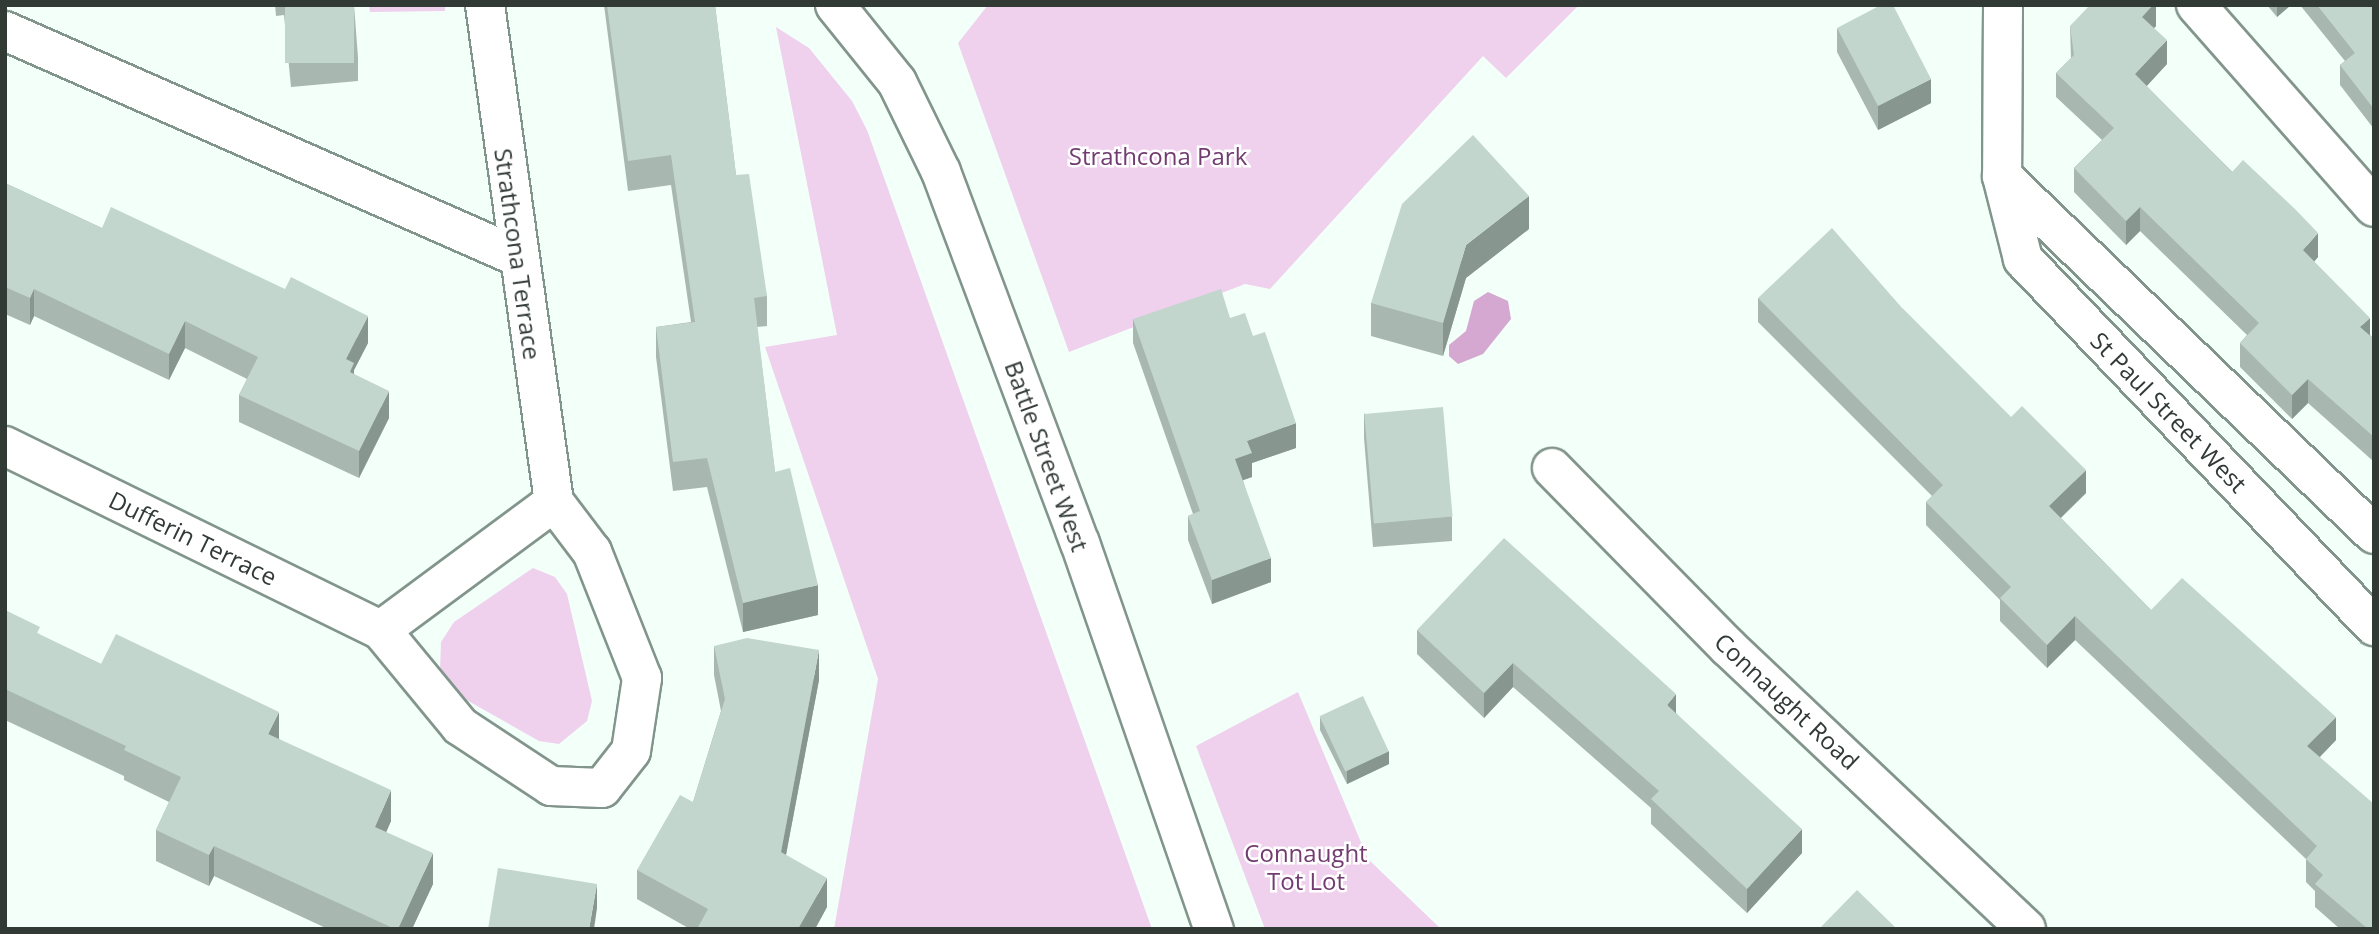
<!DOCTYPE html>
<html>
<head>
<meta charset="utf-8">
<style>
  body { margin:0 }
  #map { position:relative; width:2379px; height:934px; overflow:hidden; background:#f3fff9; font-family:"Open Sans",sans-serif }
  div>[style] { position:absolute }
  .green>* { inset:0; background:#efd1ed }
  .water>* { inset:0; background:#d4a8d1 }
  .roads { filter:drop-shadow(2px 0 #82958c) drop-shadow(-2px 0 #82958c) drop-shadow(0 2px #82958c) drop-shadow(0 -2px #82958c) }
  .minor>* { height:38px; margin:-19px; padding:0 19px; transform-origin:19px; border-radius:19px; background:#fff }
  .wall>* { inset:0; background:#a8b8b0 }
  .shaded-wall>* { inset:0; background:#889690 }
  .building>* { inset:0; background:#c3d6cd; transform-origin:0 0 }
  span { translate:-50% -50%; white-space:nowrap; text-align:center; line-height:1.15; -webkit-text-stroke:5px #fff; paint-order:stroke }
  .park-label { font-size:24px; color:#723c71 }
  .street-label { font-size:24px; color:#323a36 }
  .frame { position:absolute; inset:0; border:7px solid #323a36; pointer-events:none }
</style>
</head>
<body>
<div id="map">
  <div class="green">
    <div style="clip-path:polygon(369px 5px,445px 5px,445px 11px,370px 12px)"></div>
    <div style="clip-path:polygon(988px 5px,1579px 5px,1506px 78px,1483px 56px,1270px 289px,1245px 284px,1069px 352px,958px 43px)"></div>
    <div style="clip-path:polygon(776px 27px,809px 48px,852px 101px,867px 130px,1152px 929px,834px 929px,878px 679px,765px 347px,837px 335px)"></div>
    <div style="clip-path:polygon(533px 568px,555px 577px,567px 594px,592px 701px,587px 721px,559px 744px,539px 741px,447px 689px,440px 671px,441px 642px,454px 622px)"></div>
    <div style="clip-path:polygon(1298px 692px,1368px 859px,1441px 929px,1265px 929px,1196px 746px)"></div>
  </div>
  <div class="water">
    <div style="clip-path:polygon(1488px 292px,1508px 301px,1511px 319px,1483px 354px,1458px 364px,1449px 356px,1449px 345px,1466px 331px,1474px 301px)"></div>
  </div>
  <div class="roads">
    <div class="minor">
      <div style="left:835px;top:5px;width:99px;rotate:51.2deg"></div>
      <div style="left:897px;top:82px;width:100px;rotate:63.9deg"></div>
      <div style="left:941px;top:172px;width:396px;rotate:69.5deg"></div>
      <div style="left:1080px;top:543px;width:409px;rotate:70.9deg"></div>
      <div style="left:2003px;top:5px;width:171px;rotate:90.3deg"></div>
      <div style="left:2002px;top:176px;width:86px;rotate:75.8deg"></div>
      <div style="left:2023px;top:259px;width:508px;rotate:46.28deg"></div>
      <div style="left:2196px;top:5px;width:269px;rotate:48.6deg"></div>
      <div style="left:5px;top:31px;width:558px;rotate:23.76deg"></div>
      <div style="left:2002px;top:176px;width:516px;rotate:43.9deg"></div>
      <div style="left:5px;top:446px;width:419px;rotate:26.1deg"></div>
      <div style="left:381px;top:630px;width:124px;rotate:50.5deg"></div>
      <div style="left:460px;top:726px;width:109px;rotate:33.4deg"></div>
      <div style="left:551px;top:786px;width:51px;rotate:2.2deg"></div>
      <div style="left:602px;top:788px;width:47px;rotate:-51.9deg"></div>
      <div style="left:631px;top:751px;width:74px;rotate:-81.4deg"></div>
      <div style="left:642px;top:678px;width:136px;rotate:-111.6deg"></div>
      <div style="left:592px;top:552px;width:63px;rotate:-127.2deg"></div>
      <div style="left:1552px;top:468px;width:251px;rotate:45.5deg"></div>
      <div style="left:1728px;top:647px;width:410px;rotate:43.4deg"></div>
      <div style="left:381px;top:630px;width:215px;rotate:-36.5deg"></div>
      <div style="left:554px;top:502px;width:502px;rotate:-97.9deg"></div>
    </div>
  </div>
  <div class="wall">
    <div style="clip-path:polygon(275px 5px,354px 5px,358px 57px,358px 81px,291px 87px,284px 15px,276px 16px)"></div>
    <div style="clip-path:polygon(604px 5px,715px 5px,736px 175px,767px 296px,767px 326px,757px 327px,775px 472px,818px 615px,743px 632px,707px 487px,673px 491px,656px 357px,656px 327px,691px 322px,671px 185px,628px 191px)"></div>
    <div style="clip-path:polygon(2156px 5px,2156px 26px,2154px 28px,2167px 64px,2146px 86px,2318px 257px,2314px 262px,2370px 335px,2374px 339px,2374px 479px,2373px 461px,2308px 403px,2292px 419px,2240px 367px,2240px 343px,2247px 335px,2140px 231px,2126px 245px,2074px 192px,2074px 168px,2102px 140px,2056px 97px,2056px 73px,2071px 58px,2070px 26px)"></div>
    <div style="clip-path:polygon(2267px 5px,2291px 5px,2277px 17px)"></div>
    <div style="clip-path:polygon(2300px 5px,2374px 5px,2374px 129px,2340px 85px,2340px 65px,2345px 61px)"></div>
    <div style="clip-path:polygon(1837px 28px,1931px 103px,1878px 130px,1837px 52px)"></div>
    <div style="clip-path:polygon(5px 183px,102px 228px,368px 343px,354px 370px,354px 374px,389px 418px,359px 478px,239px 422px,239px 395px,247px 379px,185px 348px,169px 380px,34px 316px,30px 325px,5px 314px)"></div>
    <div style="clip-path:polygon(1529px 229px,1466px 278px,1443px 356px,1371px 336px,1371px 303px)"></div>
    <div style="clip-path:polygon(1758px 298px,1903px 309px,2086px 493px,2061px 518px,2151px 610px,2336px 740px,2320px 757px,2374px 929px,2340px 929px,2315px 907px,2315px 891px,2306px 882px,2306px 859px,2075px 640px,2047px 668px,2000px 621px,2000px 600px,1926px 525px,1926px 502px,1932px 496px,1758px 322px)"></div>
    <div style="clip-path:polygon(1230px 318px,1296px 448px,1252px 463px,1252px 477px,1243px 480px,1271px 582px,1212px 604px,1188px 540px,1188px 516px,1193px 514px,1133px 343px,1133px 319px)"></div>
    <div style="clip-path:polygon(1364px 413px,1452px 517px,1452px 541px,1373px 547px,1364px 438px)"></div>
    <div style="clip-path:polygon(5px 610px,40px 635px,101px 664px,279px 739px,391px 821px,386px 832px,433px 884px,412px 929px,328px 929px,214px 876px,209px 886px,156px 861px,156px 830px,169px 802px,124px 780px,124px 776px,5px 720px)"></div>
    <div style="clip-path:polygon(1417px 630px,1676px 713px,1802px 853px,1747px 913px,1651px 824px,1651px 808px,1513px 687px,1484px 718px,1417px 654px)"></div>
    <div style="clip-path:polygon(714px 646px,819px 680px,786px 855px,827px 907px,815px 929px,690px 929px,637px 899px,637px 870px,693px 802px,721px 711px,714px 675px)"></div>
    <div style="clip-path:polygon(1320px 717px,1389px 764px,1347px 784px,1320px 730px)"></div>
  </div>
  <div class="shaded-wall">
    <div style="clip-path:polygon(2153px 5px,2156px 5px,2156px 26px,2142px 41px,2142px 17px)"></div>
    <div style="clip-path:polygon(2277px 5px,2291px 5px,2277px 17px)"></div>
    <div style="clip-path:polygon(2167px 40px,2167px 64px,2135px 99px,2135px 74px)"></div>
    <div style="clip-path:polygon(1931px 79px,1931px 103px,1878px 130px,1878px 106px)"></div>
    <div style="clip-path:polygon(1529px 196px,1529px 229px,1466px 278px,1443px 356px,1443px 323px,1466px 245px)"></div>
    <div style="clip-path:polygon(2140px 207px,2140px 231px,2126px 245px,2126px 221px)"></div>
    <div style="clip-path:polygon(2318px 233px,2318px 257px,2303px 274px,2303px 250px)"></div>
    <div style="clip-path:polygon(34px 289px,34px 316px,30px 325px,30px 298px)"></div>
    <div style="clip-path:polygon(368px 316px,368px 343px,354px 370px,354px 390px,346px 359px)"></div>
    <div style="clip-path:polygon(2370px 318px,2370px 342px,2360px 327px)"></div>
    <div style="clip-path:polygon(185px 321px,185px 348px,169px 380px,169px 354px)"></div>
    <div style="clip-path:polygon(2308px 379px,2308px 403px,2292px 419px,2292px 395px)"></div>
    <div style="clip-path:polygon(389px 391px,389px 418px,359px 478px,359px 451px)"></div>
    <div style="clip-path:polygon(1296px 423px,1296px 448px,1252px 463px,1252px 477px,1235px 483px,1235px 459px,1247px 441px)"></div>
    <div style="clip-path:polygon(2086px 470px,2086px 493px,2049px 529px,2049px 506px)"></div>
    <div style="clip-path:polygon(1271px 558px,1271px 582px,1212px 604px,1212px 580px)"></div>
    <div style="clip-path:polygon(818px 585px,818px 615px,743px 632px,743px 603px)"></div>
    <div style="clip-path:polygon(2075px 616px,2075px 640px,2047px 668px,2047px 645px)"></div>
    <div style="clip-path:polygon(819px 650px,819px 680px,781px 881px,781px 852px)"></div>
    <div style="clip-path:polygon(1513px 663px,1513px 687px,1484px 718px,1484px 693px)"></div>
    <div style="clip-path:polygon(1676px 694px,1676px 719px,1667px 705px)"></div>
    <div style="clip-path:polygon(279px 712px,279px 742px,268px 734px)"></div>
    <div style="clip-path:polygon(2336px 717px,2336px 740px,2307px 770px,2307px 746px)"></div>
    <div style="clip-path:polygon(1389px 751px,1389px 764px,1347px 784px,1347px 771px)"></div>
    <div style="clip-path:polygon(391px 790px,391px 821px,375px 858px,375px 827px)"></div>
    <div style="clip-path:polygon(1802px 829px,1802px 853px,1747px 913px,1747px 889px)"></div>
    <div style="clip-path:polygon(214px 846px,214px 876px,209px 886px,209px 855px)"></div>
    <div style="clip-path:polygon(433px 853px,433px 884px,412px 929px,398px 929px)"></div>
    <div style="clip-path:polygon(827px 878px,827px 907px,815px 929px,798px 929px)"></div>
    <div style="clip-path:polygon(597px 884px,597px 908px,594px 929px,589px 929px)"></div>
  </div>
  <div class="building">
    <div style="left:285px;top:5px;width:69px;height:58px"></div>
    <div style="clip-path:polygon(607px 5px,715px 5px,736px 175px,749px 174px,767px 296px,754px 298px,775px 472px,790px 468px,818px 585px,743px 603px,707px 458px,673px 462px,656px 327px,695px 322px,671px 155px,628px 161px)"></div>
    <div style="clip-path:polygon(1881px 5px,1893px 5px,1931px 79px,1878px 106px,1837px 28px)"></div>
    <div style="clip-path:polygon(2090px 5px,2153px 5px,2142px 17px,2167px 40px,2135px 74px,2232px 172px,2243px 160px,2296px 210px,2318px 233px,2303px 250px,2370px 318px,2360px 327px,2374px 339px,2374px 437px,2308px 379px,2292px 395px,2240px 343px,2259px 323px,2140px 207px,2126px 221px,2074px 168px,2114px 128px,2056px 73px,2074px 55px,2070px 26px)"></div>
    <div style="clip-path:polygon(2317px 5px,2374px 5px,2374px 109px,2340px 65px,2355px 53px)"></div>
    <div style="clip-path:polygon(1473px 135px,1529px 196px,1466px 245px,1443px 323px,1371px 303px,1402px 204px)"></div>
    <div style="clip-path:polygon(5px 183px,102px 228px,111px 207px,285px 289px,291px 277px,368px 316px,346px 359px,354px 363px,350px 372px,389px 391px,359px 451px,239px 395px,258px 357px,185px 321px,169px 354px,34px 289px,30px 298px,5px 287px)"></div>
    <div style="clip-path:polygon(1832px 228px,1903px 309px,2011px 417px,2022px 406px,2086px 470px,2049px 506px,2151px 610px,2182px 578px,2336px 717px,2307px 746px,2374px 804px,2374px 929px,2368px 929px,2315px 884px,2323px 875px,2306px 859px,2317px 846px,2075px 616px,2047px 645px,2000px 598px,2011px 587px,1926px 502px,1943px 485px,1758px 298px)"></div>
    <div style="clip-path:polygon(1221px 289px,1230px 318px,1245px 313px,1253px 336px,1265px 332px,1296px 423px,1247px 441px,1252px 453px,1235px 459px,1271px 558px,1212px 580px,1188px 516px,1200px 511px,1133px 319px)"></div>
    <div style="left:1443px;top:407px;width:110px;height:79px;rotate:85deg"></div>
    <div style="clip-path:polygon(1504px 538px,1676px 694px,1667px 705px,1802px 829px,1747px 889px,1651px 799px,1659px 791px,1513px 663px,1484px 693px,1417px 630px)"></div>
    <div style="clip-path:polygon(5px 610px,40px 627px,37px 633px,101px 664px,116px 634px,279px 712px,268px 734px,391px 790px,375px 827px,433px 853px,398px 929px,395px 929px,214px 846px,209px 855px,156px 830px,181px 777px,124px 750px,126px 746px,5px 689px)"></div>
    <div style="clip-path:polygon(747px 638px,819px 650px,781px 852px,827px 878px,798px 929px,697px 929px,708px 909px,637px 870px,680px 795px,693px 802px,725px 699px,714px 646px)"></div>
    <div style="left:1363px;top:696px;width:61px;height:48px;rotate:65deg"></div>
    <div style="clip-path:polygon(498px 868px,597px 884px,589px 929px,488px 929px)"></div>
    <div style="clip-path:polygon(1857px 890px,1897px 929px,1819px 929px)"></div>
  </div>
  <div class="park-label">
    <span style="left:1158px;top:156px">Strathcona Park</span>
    <span style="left:1306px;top:867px">Connaught<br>Tot Lot</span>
  </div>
  <div class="street-label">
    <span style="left:518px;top:254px;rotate:82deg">Strathcona Terrace</span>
    <span style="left:2169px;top:412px;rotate:46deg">St Paul Street West</span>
    <span style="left:1047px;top:456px;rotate:70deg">Battle Street West</span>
    <span style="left:193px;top:538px;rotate:26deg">Dufferin Terrace</span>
    <span style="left:1787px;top:701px;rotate:43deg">Connaught Road</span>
  </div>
  <div class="frame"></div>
</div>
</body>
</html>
